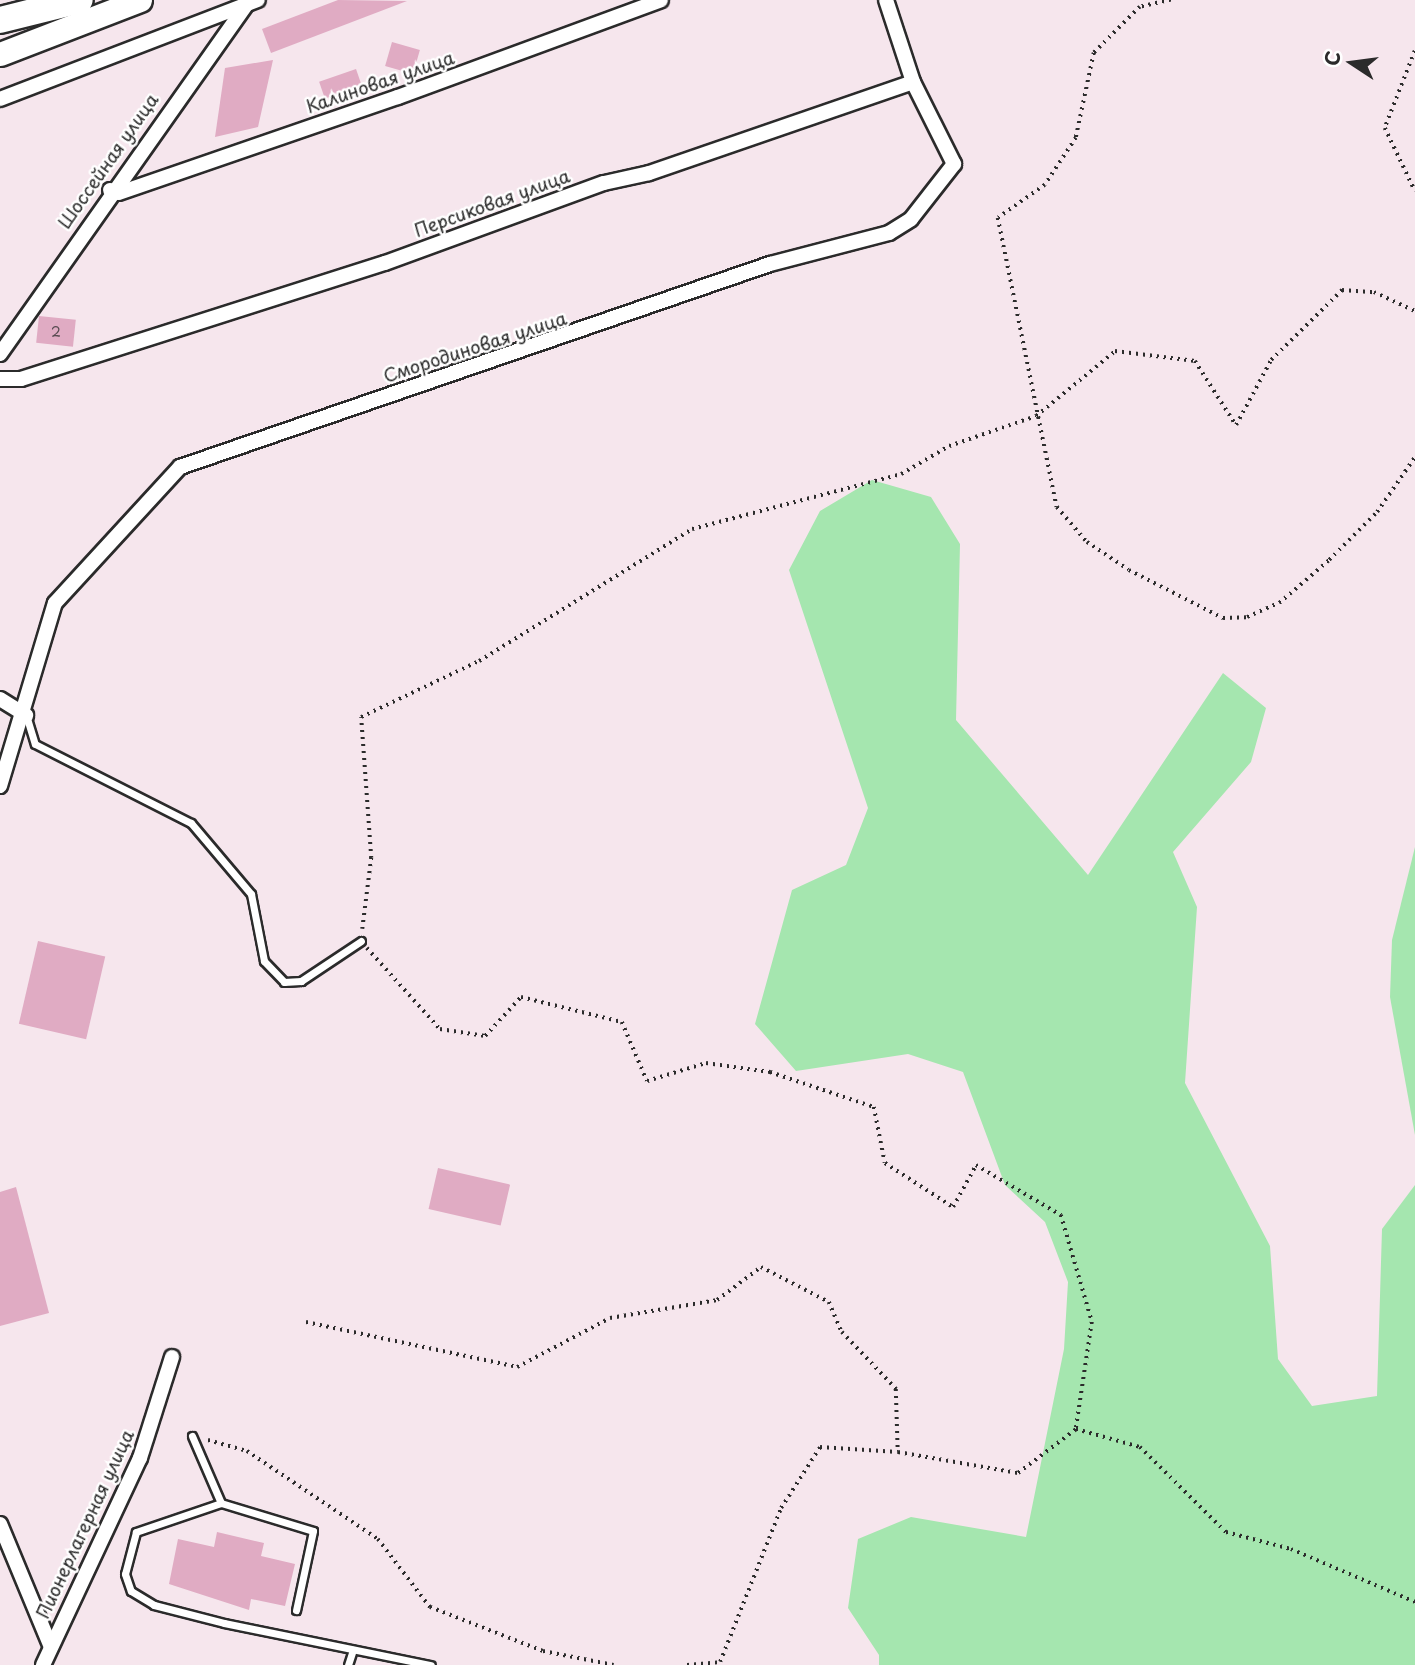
<!DOCTYPE html>
<html>
<head>
<meta charset="utf-8">
<style>
  body { margin:0 }
  #map { position:relative; width:1415px; height:1665px; overflow:hidden; background:#f6e6ed; font-family:"Playpen Sans",sans-serif }
  div>[style] { position:absolute }
  .green>* { inset:0; background:#a5e6af }
  .building>* { inset:0; background:#e0abc3; transform-origin:0 0 }
  .path>* { height:3.5px; margin-top:-1.75px; transform-origin:0; background:repeating-linear-gradient(90deg,#2b2b2b 0 2px,transparent 0 7px) }
  .roads { filter:drop-shadow(2px 0 #2b2b2b) drop-shadow(-2px 0 #2b2b2b) drop-shadow(0 2px #2b2b2b) drop-shadow(0 -2px #2b2b2b) }
  .lane>* { height:7px; margin:-3.5px; padding:0 3.5px; transform-origin:3.5px; border-radius:3.5px; background:#fff }
  .street>* { height:14px; margin:-7px; padding:0 7px; transform-origin:7px; border-radius:7px; background:#fff }
  .primary>* { height:23px; margin:-11.5px; padding:0 11.5px; transform-origin:11.5px; border-radius:11.5px; background:#fff }
  .highway>* { height:26px; margin:-13px; padding:0 13px; transform-origin:13px; border-radius:13px; background:#fff }
  span { translate:-50% -50%; white-space:nowrap; text-align:center; line-height:1.15; -webkit-text-stroke:5px #fff; paint-order:stroke }
  .number-label { font-size:14px; color:#584b51 }
  .number-label span { -webkit-text-stroke-width:0 }
  .street-label { font-size:18px; color:#2b2b2b }
  .north { position:absolute; left:1317px; top:28px; width:70px; height:70px; -webkit-text-stroke:5px #fff; paint-order:stroke; rotate:283deg; font-size:19px; font-weight:700; line-height:28px; text-align:center; color:#2b2b2b }
  .north::after { content:''; display:block; margin:auto; width:24px; height:32px; background:#2b2b2b; clip-path:polygon(50% 0,100% 100%,50% 72%,0 100%) }
</style>
</head>
<body>
<div id="map">
  <div class="green">
    <div style="clip-path:polygon(872px 480px,931px 497px,960px 544px,956px 720px,1088px 875px,1223px 673px,1266px 708px,1251px 762px,1173px 852px,1197px 907px,1185px 1083px,1270px 1246px,1278px 1359px,1312px 1406px,1377px 1396px,1382px 1229px,1415px 1185px,1415px 1665px,879px 1665px,879px 1655px,848px 1608px,858px 1539px,911px 1517px,1026px 1537px,1064px 1349px,1068px 1282px,1045px 1222px,1005px 1185px,963px 1072px,908px 1054px,796px 1071px,755px 1024px,792px 890px,846px 865px,868px 808px,789px 570px,820px 511px)"></div>
    <div style="clip-path:polygon(1415px 847px,1415px 1135px,1390px 997px,1392px 940px)"></div>
  </div>
  <div class="building">
    <div style="clip-path:polygon(338px 0,407px 1px,271px 53px,262px 29px)"></div>
    <div style="left:392px;top:42px;width:29px;height:25px;rotate:16deg"></div>
    <div style="clip-path:polygon(273px 60px,258px 127px,215px 137px,225px 68px)"></div>
    <div style="left:356px;top:69px;width:18px;height:39px;rotate:71deg"></div>
    <div style="left:39px;top:316px;width:37px;height:27px;rotate:6deg"></div>
    <div style="left:38px;top:941px;width:69px;height:85px;rotate:13deg"></div>
    <div style="left:438px;top:1168px;width:74px;height:42px;rotate:13deg"></div>
    <div style="clip-path:polygon(16px 1187px,49px 1313px,0 1326px,0 1192px)"></div>
    <div style="clip-path:polygon(217px 1532px,264px 1543px,261px 1556px,295px 1564px,285px 1606px,251px 1599px,249px 1610px,169px 1584px,178px 1539px,214px 1547px)"></div>
  </div>
  <div class="path">
    <div style="left:1171px;top:0;width:32px;rotate:167deg"></div>
    <div style="left:1140px;top:7px;width:65px;rotate:135deg"></div>
    <div style="left:1094px;top:53px;width:87px;rotate:102deg"></div>
    <div style="left:1076px;top:138px;width:56px;rotate:123.4deg"></div>
    <div style="left:1045px;top:185px;width:57px;rotate:144.9deg"></div>
    <div style="left:998px;top:218px;width:295px;rotate:78.5deg"></div>
    <div style="left:1057px;top:507px;width:46px;rotate:49.4deg"></div>
    <div style="left:1087px;top:542px;width:50px;rotate:33.7deg"></div>
    <div style="left:1129px;top:570px;width:106px;rotate:27.1deg"></div>
    <div style="left:1223px;top:618px;width:24px;rotate:-2deg"></div>
    <div style="left:1247px;top:617px;width:35px;rotate:-24deg"></div>
    <div style="left:1279px;top:603px;width:66px;rotate:-40.7deg"></div>
    <div style="left:1329px;top:560px;width:68px;rotate:-45deg"></div>
    <div style="left:1377px;top:512px;width:67px;rotate:-55.4deg"></div>
    <div style="left:1415px;top:51px;width:83px;rotate:111.3deg"></div>
    <div style="left:1385px;top:128px;width:70px;rotate:64.5deg"></div>
    <div style="left:362px;top:929px;width:72px;rotate:-82.8deg"></div>
    <div style="left:371px;top:858px;width:141px;rotate:-94.1deg"></div>
    <div style="left:361px;top:717px;width:131px;rotate:-25.4deg"></div>
    <div style="left:479px;top:661px;width:251px;rotate:-31.8deg"></div>
    <div style="left:692px;top:529px;width:216px;rotate:-14.7deg"></div>
    <div style="left:901px;top:474px;width:56px;rotate:-30.3deg"></div>
    <div style="left:949px;top:446px;width:92px;rotate:-19deg"></div>
    <div style="left:1036px;top:416px;width:102px;rotate:-39.4deg"></div>
    <div style="left:1115px;top:351px;width:81px;rotate:7.1deg"></div>
    <div style="left:1195px;top:361px;width:76px;rotate:57.4deg"></div>
    <div style="left:1236px;top:425px;width:74px;rotate:-61.7deg"></div>
    <div style="left:1271px;top:360px;width:100px;rotate:-44.6deg"></div>
    <div style="left:1342px;top:290px;width:32px;rotate:4deg"></div>
    <div style="left:1374px;top:292px;width:45px;rotate:24.9deg"></div>
    <div style="left:367px;top:948px;width:109px;rotate:48deg"></div>
    <div style="left:440px;top:1029px;width:46px;rotate:8.8deg"></div>
    <div style="left:485px;top:1036px;width:53px;rotate:-47.3deg"></div>
    <div style="left:521px;top:997px;width:104px;rotate:13.9deg"></div>
    <div style="left:622px;top:1022px;width:64px;rotate:67deg"></div>
    <div style="left:647px;top:1081px;width:62px;rotate:-17deg"></div>
    <div style="left:706px;top:1063px;width:65px;rotate:8deg"></div>
    <div style="left:770px;top:1072px;width:110px;rotate:18.6deg"></div>
    <div style="left:874px;top:1107px;width:57px;rotate:78.9deg"></div>
    <div style="left:885px;top:1163px;width:81px;rotate:32.9deg"></div>
    <div style="left:953px;top:1207px;width:48px;rotate:-61.3deg"></div>
    <div style="left:976px;top:1165px;width:99px;rotate:30.5deg"></div>
    <div style="left:1061px;top:1215px;width:111px;rotate:73.8deg"></div>
    <div style="left:1092px;top:1322px;width:108px;rotate:98.5deg"></div>
    <div style="left:306px;top:1322px;width:216px;rotate:12deg"></div>
    <div style="left:517px;top:1367px;width:105px;rotate:-27.8deg"></div>
    <div style="left:610px;top:1318px;width:109px;rotate:-9.5deg"></div>
    <div style="left:717px;top:1300px;width:55px;rotate:-36.9deg"></div>
    <div style="left:761px;top:1267px;width:76px;rotate:27.2deg"></div>
    <div style="left:829px;top:1302px;width:33px;rotate:67deg"></div>
    <div style="left:842px;top:1332px;width:79px;rotate:46.5deg"></div>
    <div style="left:896px;top:1389px;width:63px;rotate:88.2deg"></div>
    <div style="left:898px;top:1452px;width:122px;rotate:9.9deg"></div>
    <div style="left:1018px;top:1473px;width:73px;rotate:-37.2deg"></div>
    <div style="left:1076px;top:1429px;width:66px;rotate:15.7deg"></div>
    <div style="left:1140px;top:1447px;width:121px;rotate:44.7deg"></div>
    <div style="left:1226px;top:1532px;width:67px;rotate:14.7deg"></div>
    <div style="left:1291px;top:1549px;width:135px;rotate:23.1deg"></div>
    <div style="left:208px;top:1440px;width:41px;rotate:15.8deg"></div>
    <div style="left:247px;top:1451px;width:158px;rotate:33.9deg"></div>
    <div style="left:378px;top:1539px;width:86px;rotate:52.6deg"></div>
    <div style="left:430px;top:1607px;width:121px;rotate:21.3deg"></div>
    <div style="left:543px;top:1651px;width:72px;rotate:11.2deg"></div>
    <div style="left:687px;top:1665px;width:33px;rotate:-5deg"></div>
    <div style="left:720px;top:1662px;width:166px;rotate:-68.4deg"></div>
    <div style="left:781px;top:1508px;width:72px;rotate:-57.4deg"></div>
    <div style="left:820px;top:1447px;width:78px;rotate:3.7deg"></div>
  </div>
  <div class="roads">
    <div class="lane">
      <div style="left:26px;top:715px;width:30px;rotate:73deg"></div>
      <div style="left:35px;top:744px;width:175px;rotate:26.9deg"></div>
      <div style="left:191px;top:823px;width:93px;rotate:49.8deg"></div>
      <div style="left:251px;top:894px;width:68px;rotate:79deg"></div>
      <div style="left:264px;top:961px;width:29px;rotate:46deg"></div>
      <div style="left:284px;top:982px;width:17px;rotate:-3deg"></div>
      <div style="left:301px;top:981px;width:72px;rotate:-33.7deg"></div>
      <div style="left:192px;top:1436px;width:73px;rotate:66.6deg"></div>
      <div style="left:221px;top:1503px;width:96px;rotate:16.9deg"></div>
      <div style="left:313px;top:1531px;width:81px;rotate:102.1deg"></div>
      <div style="left:221px;top:1503px;width:90px;rotate:161.2deg"></div>
      <div style="left:136px;top:1532px;width:43px;rotate:104.7deg"></div>
      <div style="left:125px;top:1574px;width:18px;rotate:71deg"></div>
      <div style="left:131px;top:1591px;width:27px;rotate:31deg"></div>
      <div style="left:154px;top:1605px;width:72px;rotate:14.4deg"></div>
      <div style="left:224px;top:1623px;width:211px;rotate:11.5deg"></div>
      <div style="left:348px;top:1665px;width:16px;rotate:-72deg"></div>
    </div>
    <div class="street">
      <div style="left:0;top:99px;width:276px;rotate:-21deg"></div>
      <div style="left:110px;top:190px;width:9px;rotate:18deg"></div>
      <div style="left:119px;top:193px;width:295px;rotate:-19deg"></div>
      <div style="left:398px;top:97px;width:280px;rotate:-20.2deg"></div>
      <div style="left:0;top:354px;width:427px;rotate:-54.8deg"></div>
      <div style="left:0;top:379px;width:21px"></div>
      <div style="left:21px;top:379px;width:382px;rotate:-17.7deg"></div>
      <div style="left:385px;top:263px;width:233px;rotate:-20.1deg"></div>
      <div style="left:604px;top:183px;width:46px;rotate:-12.5deg"></div>
      <div style="left:649px;top:173px;width:279px;rotate:-19deg"></div>
      <div style="left:913px;top:82px;width:86px;rotate:-108.2deg"></div>
      <div style="left:0;top:699px;width:31px;rotate:32deg"></div>
      <div style="left:0;top:786px;width:191px;rotate:-73.3deg"></div>
      <div style="left:55px;top:603px;width:185px;rotate:-47.4deg"></div>
      <div style="left:180px;top:467px;width:624px;rotate:-18.99deg"></div>
      <div style="left:770px;top:264px;width:123px;rotate:-14.6deg"></div>
      <div style="left:889px;top:233px;width:26px;rotate:-32deg"></div>
      <div style="left:911px;top:219px;width:70px;rotate:-52deg"></div>
      <div style="left:954px;top:164px;width:92px;rotate:-116.6deg"></div>
      <div style="left:0;top:1524px;width:131px;rotate:67.5deg"></div>
      <div style="left:43px;top:1665px;width:229px;rotate:-64.9deg"></div>
      <div style="left:140px;top:1458px;width:106px;rotate:-72.4deg"></div>
    </div>
    <div class="primary">
      <div style="left:0;top:54px;width:150px;rotate:-21.1deg"></div>
    </div>
    <div class="highway">
      <div style="left:0;top:20px;width:82px;rotate:-14deg"></div>
    </div>
  </div>
  <div class="number-label">
    <span style="left:56px;top:332px">2</span>
  </div>
  <div class="street-label">
    <span style="left:380px;top:82px;rotate:-19deg">Калиновая улица</span>
    <span style="left:108px;top:161px;rotate:-55deg">Шоссейная улица</span>
    <span style="left:492px;top:203px;rotate:-20deg">Персиковая улица</span>
    <span style="left:475px;top:347px;rotate:-18deg">Смородиновая улица</span>
    <span style="left:85px;top:1524px;rotate:-65deg">Пионерлагерная улица</span>
  </div>
  <div class="north">С</div>
</div>
</body>
</html>
